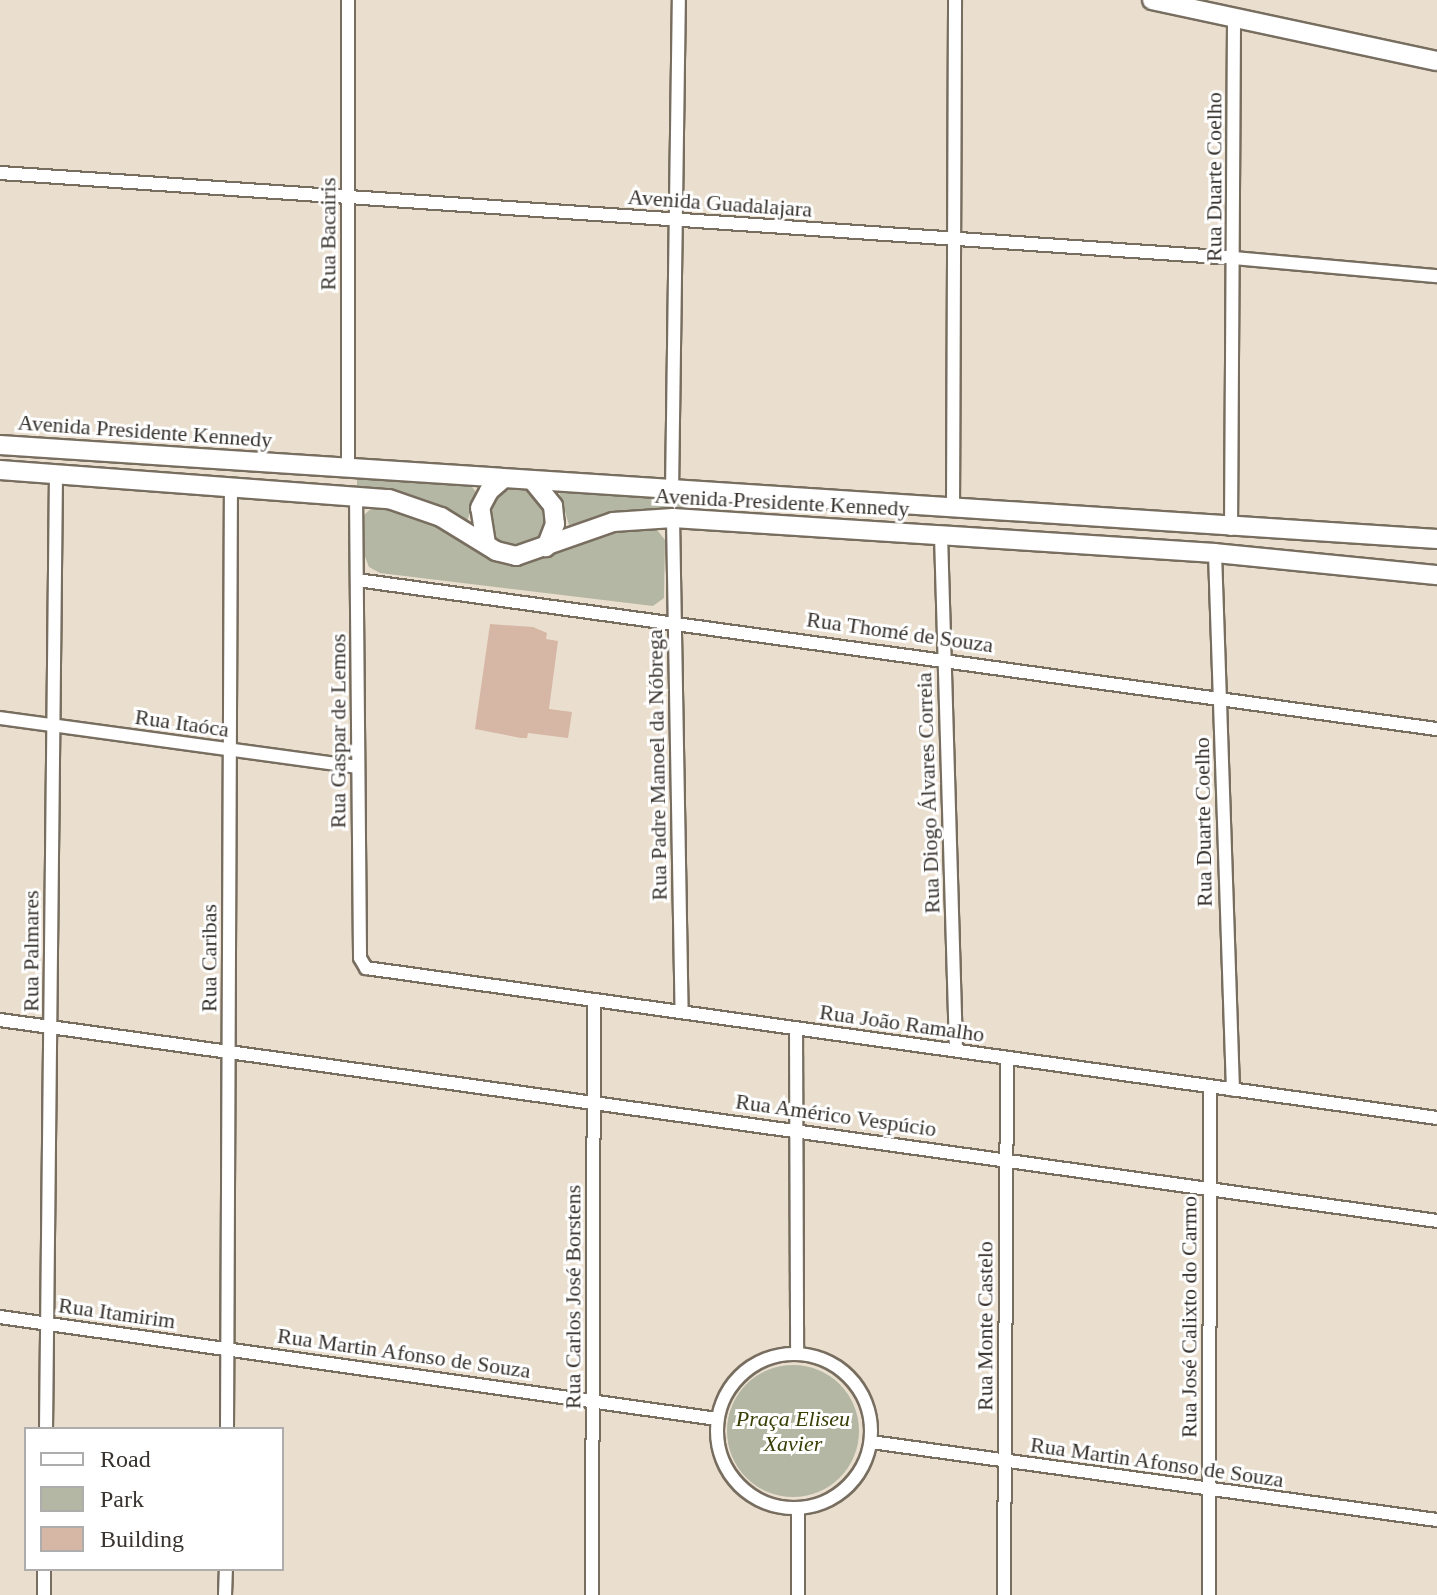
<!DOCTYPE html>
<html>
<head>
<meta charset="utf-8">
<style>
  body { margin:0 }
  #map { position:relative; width:1437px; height:1595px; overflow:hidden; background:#eadfcf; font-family:Georgia,serif }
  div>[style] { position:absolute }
  .green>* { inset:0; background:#b4b7a3 }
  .round { border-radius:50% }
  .building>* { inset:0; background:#d6b6a4 }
  .roads { filter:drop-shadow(2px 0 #786e60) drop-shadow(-2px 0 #786e60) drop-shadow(0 2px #786e60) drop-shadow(0 -2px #786e60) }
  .street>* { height:12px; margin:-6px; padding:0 6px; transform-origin:6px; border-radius:6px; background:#fff }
  .street>.ring { margin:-6px; padding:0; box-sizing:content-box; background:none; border:12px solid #fff; border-radius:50% }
  .secondary>* { height:18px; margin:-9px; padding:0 9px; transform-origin:9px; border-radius:9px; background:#fff }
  span { translate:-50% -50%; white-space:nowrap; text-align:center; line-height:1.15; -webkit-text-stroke:6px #fff; paint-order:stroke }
  .street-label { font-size:22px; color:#38332e }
  .park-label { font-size:22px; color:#393e05; font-style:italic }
  .legend { position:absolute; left:24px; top:1427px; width:260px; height:144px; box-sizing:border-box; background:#fff; border:2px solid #afadab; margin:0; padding:10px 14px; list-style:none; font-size:24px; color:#38332e }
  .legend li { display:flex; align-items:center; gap:16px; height:40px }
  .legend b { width:40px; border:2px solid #afadab }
</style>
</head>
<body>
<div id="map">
  <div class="green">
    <div style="clip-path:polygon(357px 477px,471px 485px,477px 494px,467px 521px,405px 495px,357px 487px)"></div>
    <div class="round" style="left:488px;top:489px;width:58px;height:58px"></div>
    <div style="clip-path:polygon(559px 491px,686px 500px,686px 510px,640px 510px,569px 525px)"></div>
    <div style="clip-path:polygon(374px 506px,443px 527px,514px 565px,575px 541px,654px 526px,665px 540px,664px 598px,653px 606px,380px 573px,369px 567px,364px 554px,364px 515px)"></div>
    <div class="round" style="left:727px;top:1365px;width:132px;height:132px"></div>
  </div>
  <div class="building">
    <div style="clip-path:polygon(490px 624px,533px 627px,547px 633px,546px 639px,558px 641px,549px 709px,572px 712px,568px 738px,528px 733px,527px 738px,521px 738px,475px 729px)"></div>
  </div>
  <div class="roads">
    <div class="street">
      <div style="left:348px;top:0;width:469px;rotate:90deg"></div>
      <div style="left:0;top:173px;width:1237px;rotate:3.94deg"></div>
      <div style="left:1234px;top:258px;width:204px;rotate:5.1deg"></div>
      <div style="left:672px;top:491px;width:491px;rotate:-89.2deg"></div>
      <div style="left:356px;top:495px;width:463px;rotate:89.5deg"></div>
      <div style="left:360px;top:958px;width:12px;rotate:59deg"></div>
      <div style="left:366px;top:968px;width:1081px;rotate:7.97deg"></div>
      <div style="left:953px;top:508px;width:508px;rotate:-89.77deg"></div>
      <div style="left:673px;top:518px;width:494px;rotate:89deg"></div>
      <div style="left:1231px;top:529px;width:512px;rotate:-89.66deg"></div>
      <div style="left:941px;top:535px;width:515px;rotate:88.33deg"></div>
      <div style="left:1215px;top:553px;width:537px;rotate:88.08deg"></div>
      <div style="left:357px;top:580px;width:1090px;rotate:7.86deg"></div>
      <div style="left:0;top:718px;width:361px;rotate:7.8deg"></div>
      <div style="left:0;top:1020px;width:1451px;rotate:7.96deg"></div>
      <div style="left:796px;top:1028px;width:326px;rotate:89.8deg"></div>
      <div style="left:0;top:1317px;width:724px;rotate:8.1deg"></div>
      <div class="ring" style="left:717px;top:1354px;width:142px;height:142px"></div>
      <div style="left:46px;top:1429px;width:955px;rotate:-89.4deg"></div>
      <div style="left:227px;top:1429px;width:942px;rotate:-89.76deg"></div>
      <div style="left:871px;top:1442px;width:571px;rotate:7.85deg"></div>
      <div style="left:44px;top:1595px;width:26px;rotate:-90deg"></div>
      <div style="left:225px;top:1595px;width:26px;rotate:-88deg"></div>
      <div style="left:592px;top:1595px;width:595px;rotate:-89.81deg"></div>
      <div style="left:798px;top:1595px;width:86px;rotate:-90deg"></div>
      <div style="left:1004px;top:1595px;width:537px;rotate:-89.68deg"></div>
      <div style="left:1209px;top:1595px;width:509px;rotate:-89.89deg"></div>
    </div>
    <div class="secondary">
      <div style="left:1152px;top:0;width:291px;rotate:12.1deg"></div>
      <div style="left:0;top:445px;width:1440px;rotate:3.74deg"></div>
      <div style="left:0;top:470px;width:390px;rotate:4.3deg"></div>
      <div style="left:389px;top:499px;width:55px;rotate:19.1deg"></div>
      <div style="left:441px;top:517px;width:65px;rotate:31.7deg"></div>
      <div style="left:496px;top:551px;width:21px;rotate:14deg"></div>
      <div style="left:516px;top:556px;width:103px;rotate:-19.3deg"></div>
      <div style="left:613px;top:522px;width:60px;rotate:-3.8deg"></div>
      <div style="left:673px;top:518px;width:543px;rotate:3.69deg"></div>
      <div style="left:1215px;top:553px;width:223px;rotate:5.7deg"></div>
      <div style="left:533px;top:481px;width:32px;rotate:51deg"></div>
      <div style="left:553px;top:506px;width:18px;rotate:84deg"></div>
      <div style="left:555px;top:524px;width:25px;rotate:111deg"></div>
      <div style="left:486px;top:544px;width:36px;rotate:-99deg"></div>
      <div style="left:480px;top:508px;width:19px;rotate:-62deg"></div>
      <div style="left:489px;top:491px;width:18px;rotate:-41deg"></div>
    </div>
  </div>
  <div class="street-label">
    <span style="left:1214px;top:177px;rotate:-90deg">Rua Duarte Coelho</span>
    <span style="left:720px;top:203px;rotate:4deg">Avenida Guadalajara</span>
    <span style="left:328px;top:234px;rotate:-90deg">Rua Bacairis</span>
    <span style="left:145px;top:431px;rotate:4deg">Avenida Presidente Kennedy</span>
    <span style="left:782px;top:502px;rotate:3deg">Avenida Presidente Kennedy</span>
    <span style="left:900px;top:632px;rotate:8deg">Rua Thomé de Souza</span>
    <span style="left:182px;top:723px;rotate:8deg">Rua Itaóca</span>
    <span style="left:338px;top:731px;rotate:-90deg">Rua Gaspar de Lemos</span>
    <span style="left:657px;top:765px;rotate:-91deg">Rua Padre Manoel da Nóbrega</span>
    <span style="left:928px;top:793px;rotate:-92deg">Rua Diogo Álvares Correia</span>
    <span style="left:1203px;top:822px;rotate:-91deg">Rua Duarte Coelho</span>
    <span style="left:31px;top:951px;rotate:-90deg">Rua Palmares</span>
    <span style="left:209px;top:958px;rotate:-90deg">Rua Caribas</span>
    <span style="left:902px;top:1023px;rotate:8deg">Rua João Ramalho</span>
    <span style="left:836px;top:1115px;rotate:8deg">Rua Américo Vespúcio</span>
    <span style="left:573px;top:1297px;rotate:-90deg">Rua Carlos José Borstens</span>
    <span style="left:117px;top:1313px;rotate:8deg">Rua Itamirim</span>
    <span style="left:1189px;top:1317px;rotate:-90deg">Rua José Calixto do Carmo</span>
    <span style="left:985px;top:1326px;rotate:-90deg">Rua Monte Castelo</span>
    <span style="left:404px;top:1353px;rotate:8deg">Rua Martin Afonso de Souza</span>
    <span style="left:1157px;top:1462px;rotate:8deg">Rua Martin Afonso de Souza</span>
  </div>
  <div class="park-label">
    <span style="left:793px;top:1431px">Praça Eliseu<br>Xavier</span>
  </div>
  <ul class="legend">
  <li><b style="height:10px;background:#fff"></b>Road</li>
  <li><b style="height:22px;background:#b4b7a3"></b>Park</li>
  <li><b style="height:22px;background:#d6b6a4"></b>Building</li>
  </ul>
</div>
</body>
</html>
